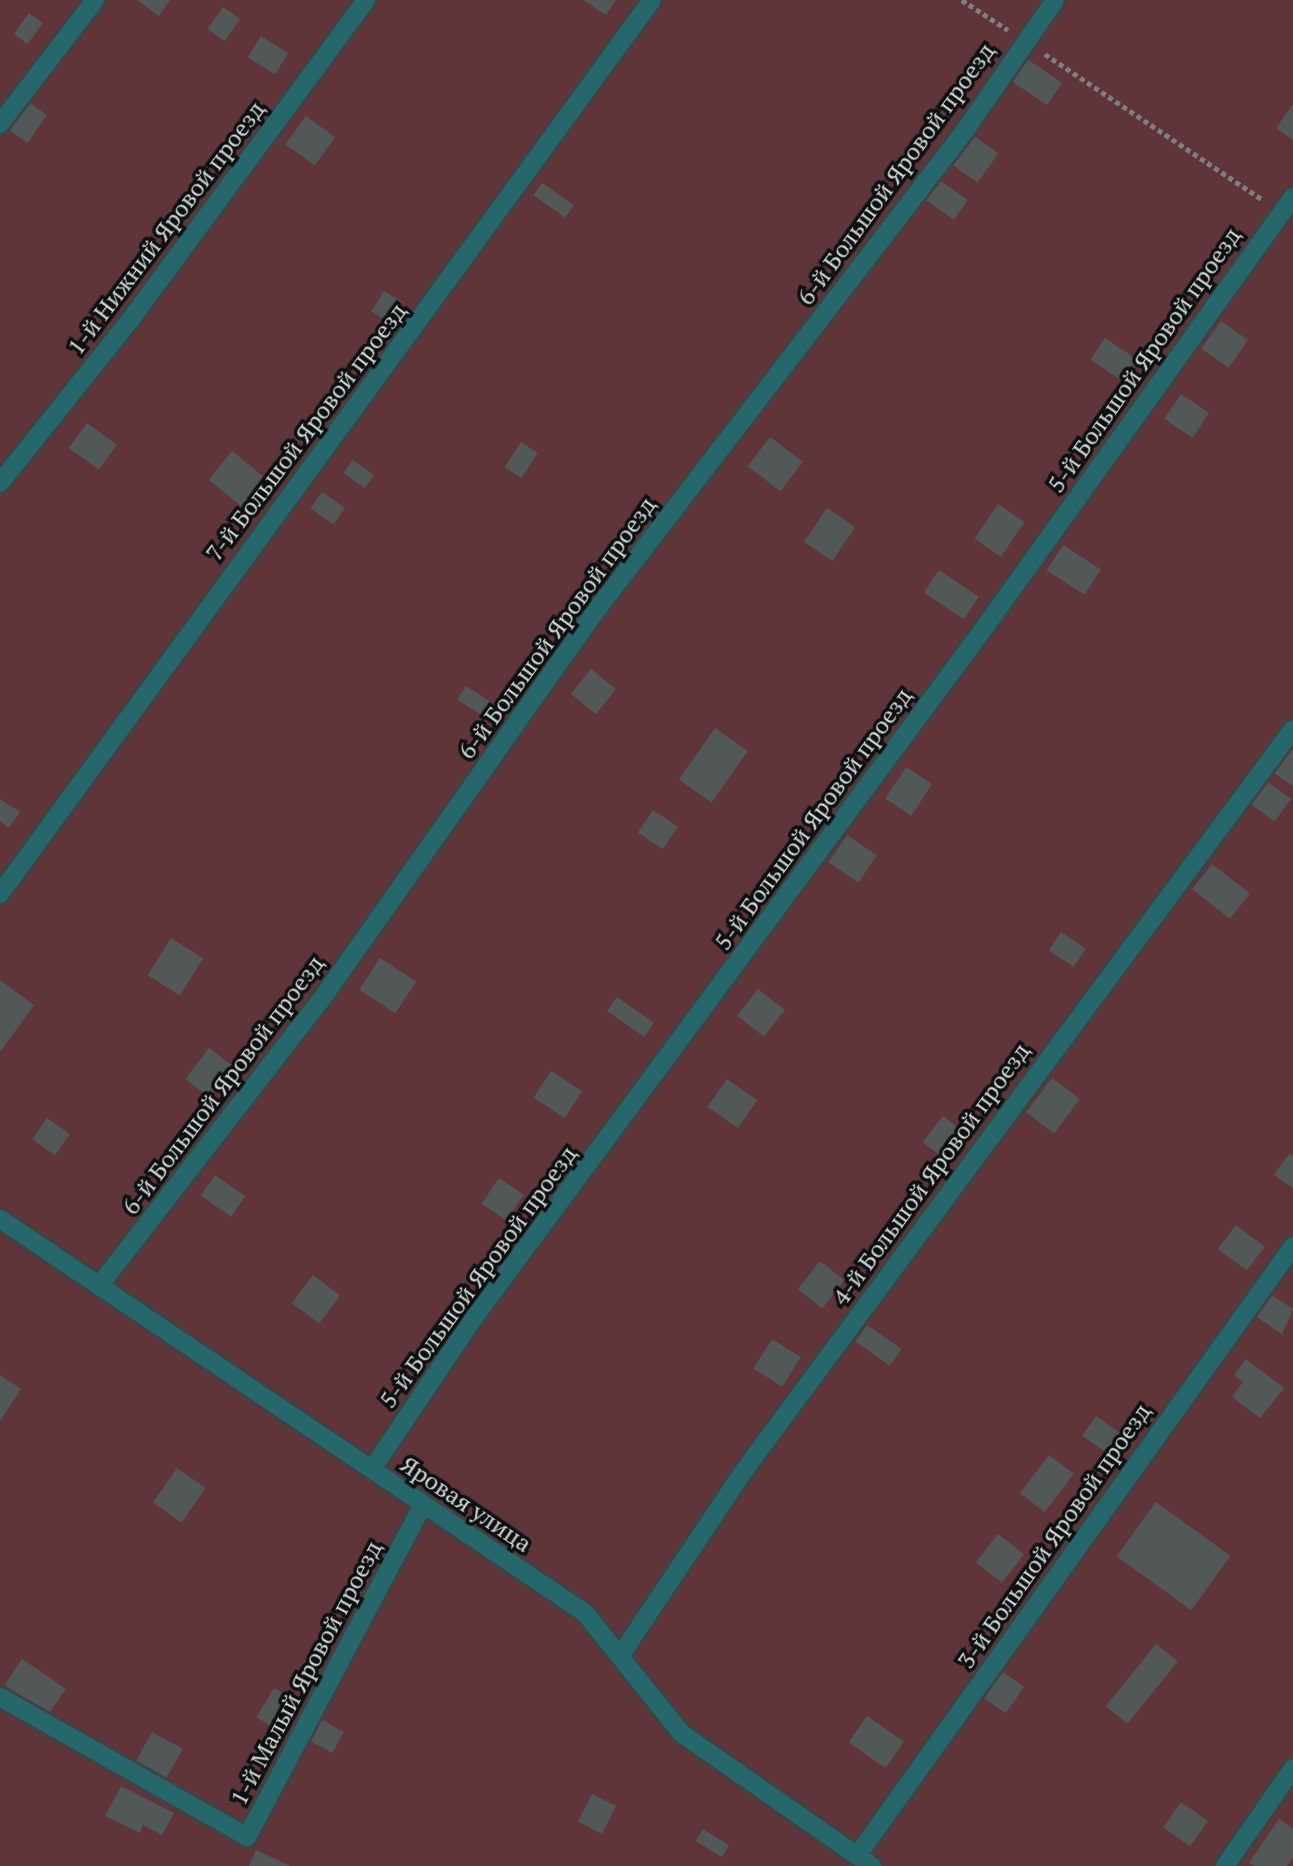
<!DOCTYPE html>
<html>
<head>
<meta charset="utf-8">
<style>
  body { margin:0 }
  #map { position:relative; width:1293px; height:1866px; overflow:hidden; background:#222728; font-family:"PT Serif",serif }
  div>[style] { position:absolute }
  .green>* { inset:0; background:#60353a; transform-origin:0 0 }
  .building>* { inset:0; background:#525858; transform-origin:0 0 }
  .path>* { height:4.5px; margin-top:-2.25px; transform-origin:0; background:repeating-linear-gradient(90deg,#7c8081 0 5px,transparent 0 8.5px) }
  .roads { filter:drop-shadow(2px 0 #3e4344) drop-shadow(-2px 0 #3e4344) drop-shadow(0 2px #3e4344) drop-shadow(0 -2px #3e4344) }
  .street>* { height:18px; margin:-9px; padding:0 9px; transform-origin:9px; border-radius:9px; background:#26676b }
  span { translate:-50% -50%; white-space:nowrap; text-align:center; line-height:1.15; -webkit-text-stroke:7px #0d1010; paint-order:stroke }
  .street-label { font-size:24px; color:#d3d7d7 }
</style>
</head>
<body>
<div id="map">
  <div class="green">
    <div style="left:0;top:0;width:1293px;height:1866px"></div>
  </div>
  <div class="building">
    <div style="clip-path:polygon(137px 0,170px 0,159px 16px)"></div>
    <div style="clip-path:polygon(583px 0,616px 0,606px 15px)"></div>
    <div style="left:223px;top:7px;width:21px;height:27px;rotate:35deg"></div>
    <div style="left:29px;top:13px;width:17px;height:26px;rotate:36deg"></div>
    <div style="left:261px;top:36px;width:32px;height:25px;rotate:32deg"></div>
    <div style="left:1024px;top:57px;width:46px;height:27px;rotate:34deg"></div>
    <div style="left:24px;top:99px;width:28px;height:34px;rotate:35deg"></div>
    <div style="clip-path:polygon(1293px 104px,1293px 140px,1276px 128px)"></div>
    <div style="left:306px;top:116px;width:36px;height:35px;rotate:36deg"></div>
    <div style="left:968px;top:132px;width:37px;height:36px;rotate:35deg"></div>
    <div style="left:939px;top:180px;width:35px;height:24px;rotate:35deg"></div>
    <div style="left:542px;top:183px;width:39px;height:15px;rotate:35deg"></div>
    <div style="left:384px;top:291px;width:22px;height:24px;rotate:32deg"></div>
    <div style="left:1221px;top:321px;width:33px;height:34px;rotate:35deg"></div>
    <div style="left:1105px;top:338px;width:40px;height:26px;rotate:34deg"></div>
    <div style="left:1181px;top:394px;width:34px;height:30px;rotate:34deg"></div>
    <div style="left:87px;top:423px;width:37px;height:31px;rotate:36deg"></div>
    <div style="left:770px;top:437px;width:41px;height:37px;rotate:37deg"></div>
    <div style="left:521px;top:442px;width:20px;height:30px;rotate:33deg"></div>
    <div style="left:232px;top:451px;width:48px;height:37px;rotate:39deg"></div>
    <div style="left:353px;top:460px;width:26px;height:16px;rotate:36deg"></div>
    <div style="left:322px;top:492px;width:28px;height:20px;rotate:35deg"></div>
    <div style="left:998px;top:504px;width:32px;height:42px;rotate:34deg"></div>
    <div style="left:827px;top:508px;width:34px;height:41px;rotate:34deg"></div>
    <div style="left:1063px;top:545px;width:45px;height:30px;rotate:33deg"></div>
    <div style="left:939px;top:570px;width:48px;height:27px;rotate:34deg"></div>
    <div style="left:591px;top:669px;width:32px;height:32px;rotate:39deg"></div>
    <div style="left:466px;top:686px;width:35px;height:16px;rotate:33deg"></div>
    <div style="left:715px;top:728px;width:40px;height:63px;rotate:35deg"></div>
    <div style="clip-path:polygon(1293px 738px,1293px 786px,1271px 771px)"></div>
    <div style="left:906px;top:767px;width:31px;height:38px;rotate:33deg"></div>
    <div style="left:1265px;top:780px;width:32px;height:28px;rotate:36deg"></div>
    <div style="clip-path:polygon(0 799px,20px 812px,9px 828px,0 821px)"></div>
    <div style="left:653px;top:810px;width:30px;height:27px;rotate:34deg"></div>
    <div style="left:847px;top:835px;width:36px;height:33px;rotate:34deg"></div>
    <div style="left:1212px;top:864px;width:48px;height:32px;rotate:38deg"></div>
    <div style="left:1061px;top:932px;width:30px;height:22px;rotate:34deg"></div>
    <div style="left:171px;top:938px;width:38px;height:44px;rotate:32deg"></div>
    <div style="left:380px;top:958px;width:43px;height:38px;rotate:33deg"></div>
    <div style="clip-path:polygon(0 980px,34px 1005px,0 1052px)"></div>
    <div style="left:758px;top:989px;width:34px;height:34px;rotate:38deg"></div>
    <div style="left:617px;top:997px;width:45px;height:17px;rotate:35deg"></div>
    <div style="left:209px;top:1048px;width:30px;height:39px;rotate:37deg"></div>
    <div style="left:551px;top:1071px;width:37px;height:32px;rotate:33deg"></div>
    <div style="left:1052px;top:1078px;width:35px;height:43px;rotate:37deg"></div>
    <div style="left:727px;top:1079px;width:37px;height:34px;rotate:35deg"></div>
    <div style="left:943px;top:1116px;width:29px;height:33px;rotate:38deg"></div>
    <div style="left:47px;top:1118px;width:28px;height:26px;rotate:35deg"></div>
    <div style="clip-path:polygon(1289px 1154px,1293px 1156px,1293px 1188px,1274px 1175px)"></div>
    <div style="left:215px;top:1175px;width:37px;height:25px;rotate:35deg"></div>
    <div style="left:499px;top:1178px;width:30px;height:31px;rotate:34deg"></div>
    <div style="left:1236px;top:1225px;width:36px;height:30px;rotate:37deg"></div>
    <div style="left:820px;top:1261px;width:31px;height:36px;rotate:38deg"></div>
    <div style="left:313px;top:1275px;width:34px;height:35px;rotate:37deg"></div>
    <div style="clip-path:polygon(1270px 1294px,1293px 1309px,1282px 1334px,1255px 1316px)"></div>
    <div style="left:867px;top:1325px;width:42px;height:20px;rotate:35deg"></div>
    <div style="left:772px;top:1339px;width:34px;height:35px;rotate:32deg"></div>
    <div style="clip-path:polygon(1246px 1359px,1284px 1388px,1260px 1418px,1232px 1397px,1243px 1382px,1234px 1375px)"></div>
    <div style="clip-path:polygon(0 1375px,21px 1389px,0 1421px)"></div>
    <div style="left:1096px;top:1416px;width:29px;height:24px;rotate:35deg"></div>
    <div style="left:1049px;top:1455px;width:31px;height:48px;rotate:37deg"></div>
    <div style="left:177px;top:1468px;width:35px;height:42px;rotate:35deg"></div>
    <div style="left:1156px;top:1502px;width:92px;height:67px;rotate:36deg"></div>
    <div style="left:998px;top:1534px;width:33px;height:36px;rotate:38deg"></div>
    <div style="left:1156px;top:1644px;width:28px;height:80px;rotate:39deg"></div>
    <div style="left:22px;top:1659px;width:53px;height:31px;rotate:34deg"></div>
    <div style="left:997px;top:1668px;width:33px;height:32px;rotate:35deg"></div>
    <div style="left:274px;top:1688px;width:29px;height:34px;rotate:31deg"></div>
    <div style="left:867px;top:1716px;width:45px;height:32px;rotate:35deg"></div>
    <div style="left:322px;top:1720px;width:25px;height:24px;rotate:29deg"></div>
    <div style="left:152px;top:1732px;width:35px;height:33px;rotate:29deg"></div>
    <div style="clip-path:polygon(121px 1786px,174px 1813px,162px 1835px,143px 1825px,140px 1833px,105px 1816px)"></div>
    <div style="left:592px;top:1794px;width:27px;height:31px;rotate:27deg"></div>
    <div style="left:1181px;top:1802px;width:33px;height:31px;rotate:35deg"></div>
    <div style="clip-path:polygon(1279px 1819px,1293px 1829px,1293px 1857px,1287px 1866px,1254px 1866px,1249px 1863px)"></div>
    <div style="left:703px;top:1829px;width:31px;height:14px;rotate:32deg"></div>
    <div style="clip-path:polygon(256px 1850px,290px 1866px,249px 1866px)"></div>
  </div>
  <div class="path">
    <div style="left:962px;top:0;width:55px;rotate:33.1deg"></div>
    <div style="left:1045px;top:54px;width:261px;rotate:33.8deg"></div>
  </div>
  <div class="roads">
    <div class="street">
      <div style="left:0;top:124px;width:156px;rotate:-52.5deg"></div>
      <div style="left:0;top:483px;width:210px;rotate:-51.4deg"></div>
      <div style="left:131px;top:319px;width:396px;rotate:-53.6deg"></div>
      <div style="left:0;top:894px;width:1106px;rotate:-53.9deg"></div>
      <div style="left:0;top:1219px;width:705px;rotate:33.96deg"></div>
      <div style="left:585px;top:1613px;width:154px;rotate:51.3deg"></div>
      <div style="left:681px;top:1733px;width:233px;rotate:34.9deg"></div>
      <div style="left:99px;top:1286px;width:362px;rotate:-52.2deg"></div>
      <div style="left:321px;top:1000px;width:470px;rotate:-54.8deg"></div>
      <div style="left:592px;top:616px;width:610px;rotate:-52.45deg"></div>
      <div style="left:964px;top:132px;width:160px;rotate:-55.4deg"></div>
      <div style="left:372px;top:1469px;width:186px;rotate:-56deg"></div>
      <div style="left:476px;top:1315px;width:856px;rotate:-53.51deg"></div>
      <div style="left:985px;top:627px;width:529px;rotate:-54.39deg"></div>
      <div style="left:620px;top:1656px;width:221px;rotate:-56.2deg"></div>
      <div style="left:743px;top:1472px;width:924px;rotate:-53.49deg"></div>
      <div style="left:0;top:1697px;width:284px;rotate:29.5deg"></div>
      <div style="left:247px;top:1837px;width:376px;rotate:-62.1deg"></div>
      <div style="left:857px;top:1856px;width:750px;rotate:-54.44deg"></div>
      <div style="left:1225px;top:1866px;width:119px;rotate:-55.2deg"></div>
    </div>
  </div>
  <div class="street-label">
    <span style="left:896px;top:174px;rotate:-54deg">6-й Большой Яровой проезд</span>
    <span style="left:166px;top:228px;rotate:-53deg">1-й Нижний Яровой проезд</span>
    <span style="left:1144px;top:360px;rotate:-55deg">5-й Большой Яровой проезд</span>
    <span style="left:306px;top:432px;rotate:-53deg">7-й Большой Яровой проезд</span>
    <span style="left:557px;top:628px;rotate:-54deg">6-й Большой Яровой проезд</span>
    <span style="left:813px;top:819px;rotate:-54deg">5-й Большой Яровой проезд</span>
    <span style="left:223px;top:1085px;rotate:-53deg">6-й Большой Яровой проезд</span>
    <span style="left:931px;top:1174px;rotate:-54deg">4-й Большой Яровой проезд</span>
    <span style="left:478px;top:1277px;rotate:-54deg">5-й Большой Яровой проезд</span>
    <span style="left:466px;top:1504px;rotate:34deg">Яровая улица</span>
    <span style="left:1054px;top:1536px;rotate:-55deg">3-й Большой Яровой проезд</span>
    <span style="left:306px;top:1673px;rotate:-62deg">1-й Малый Яровой проезд</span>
  </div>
</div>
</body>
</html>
